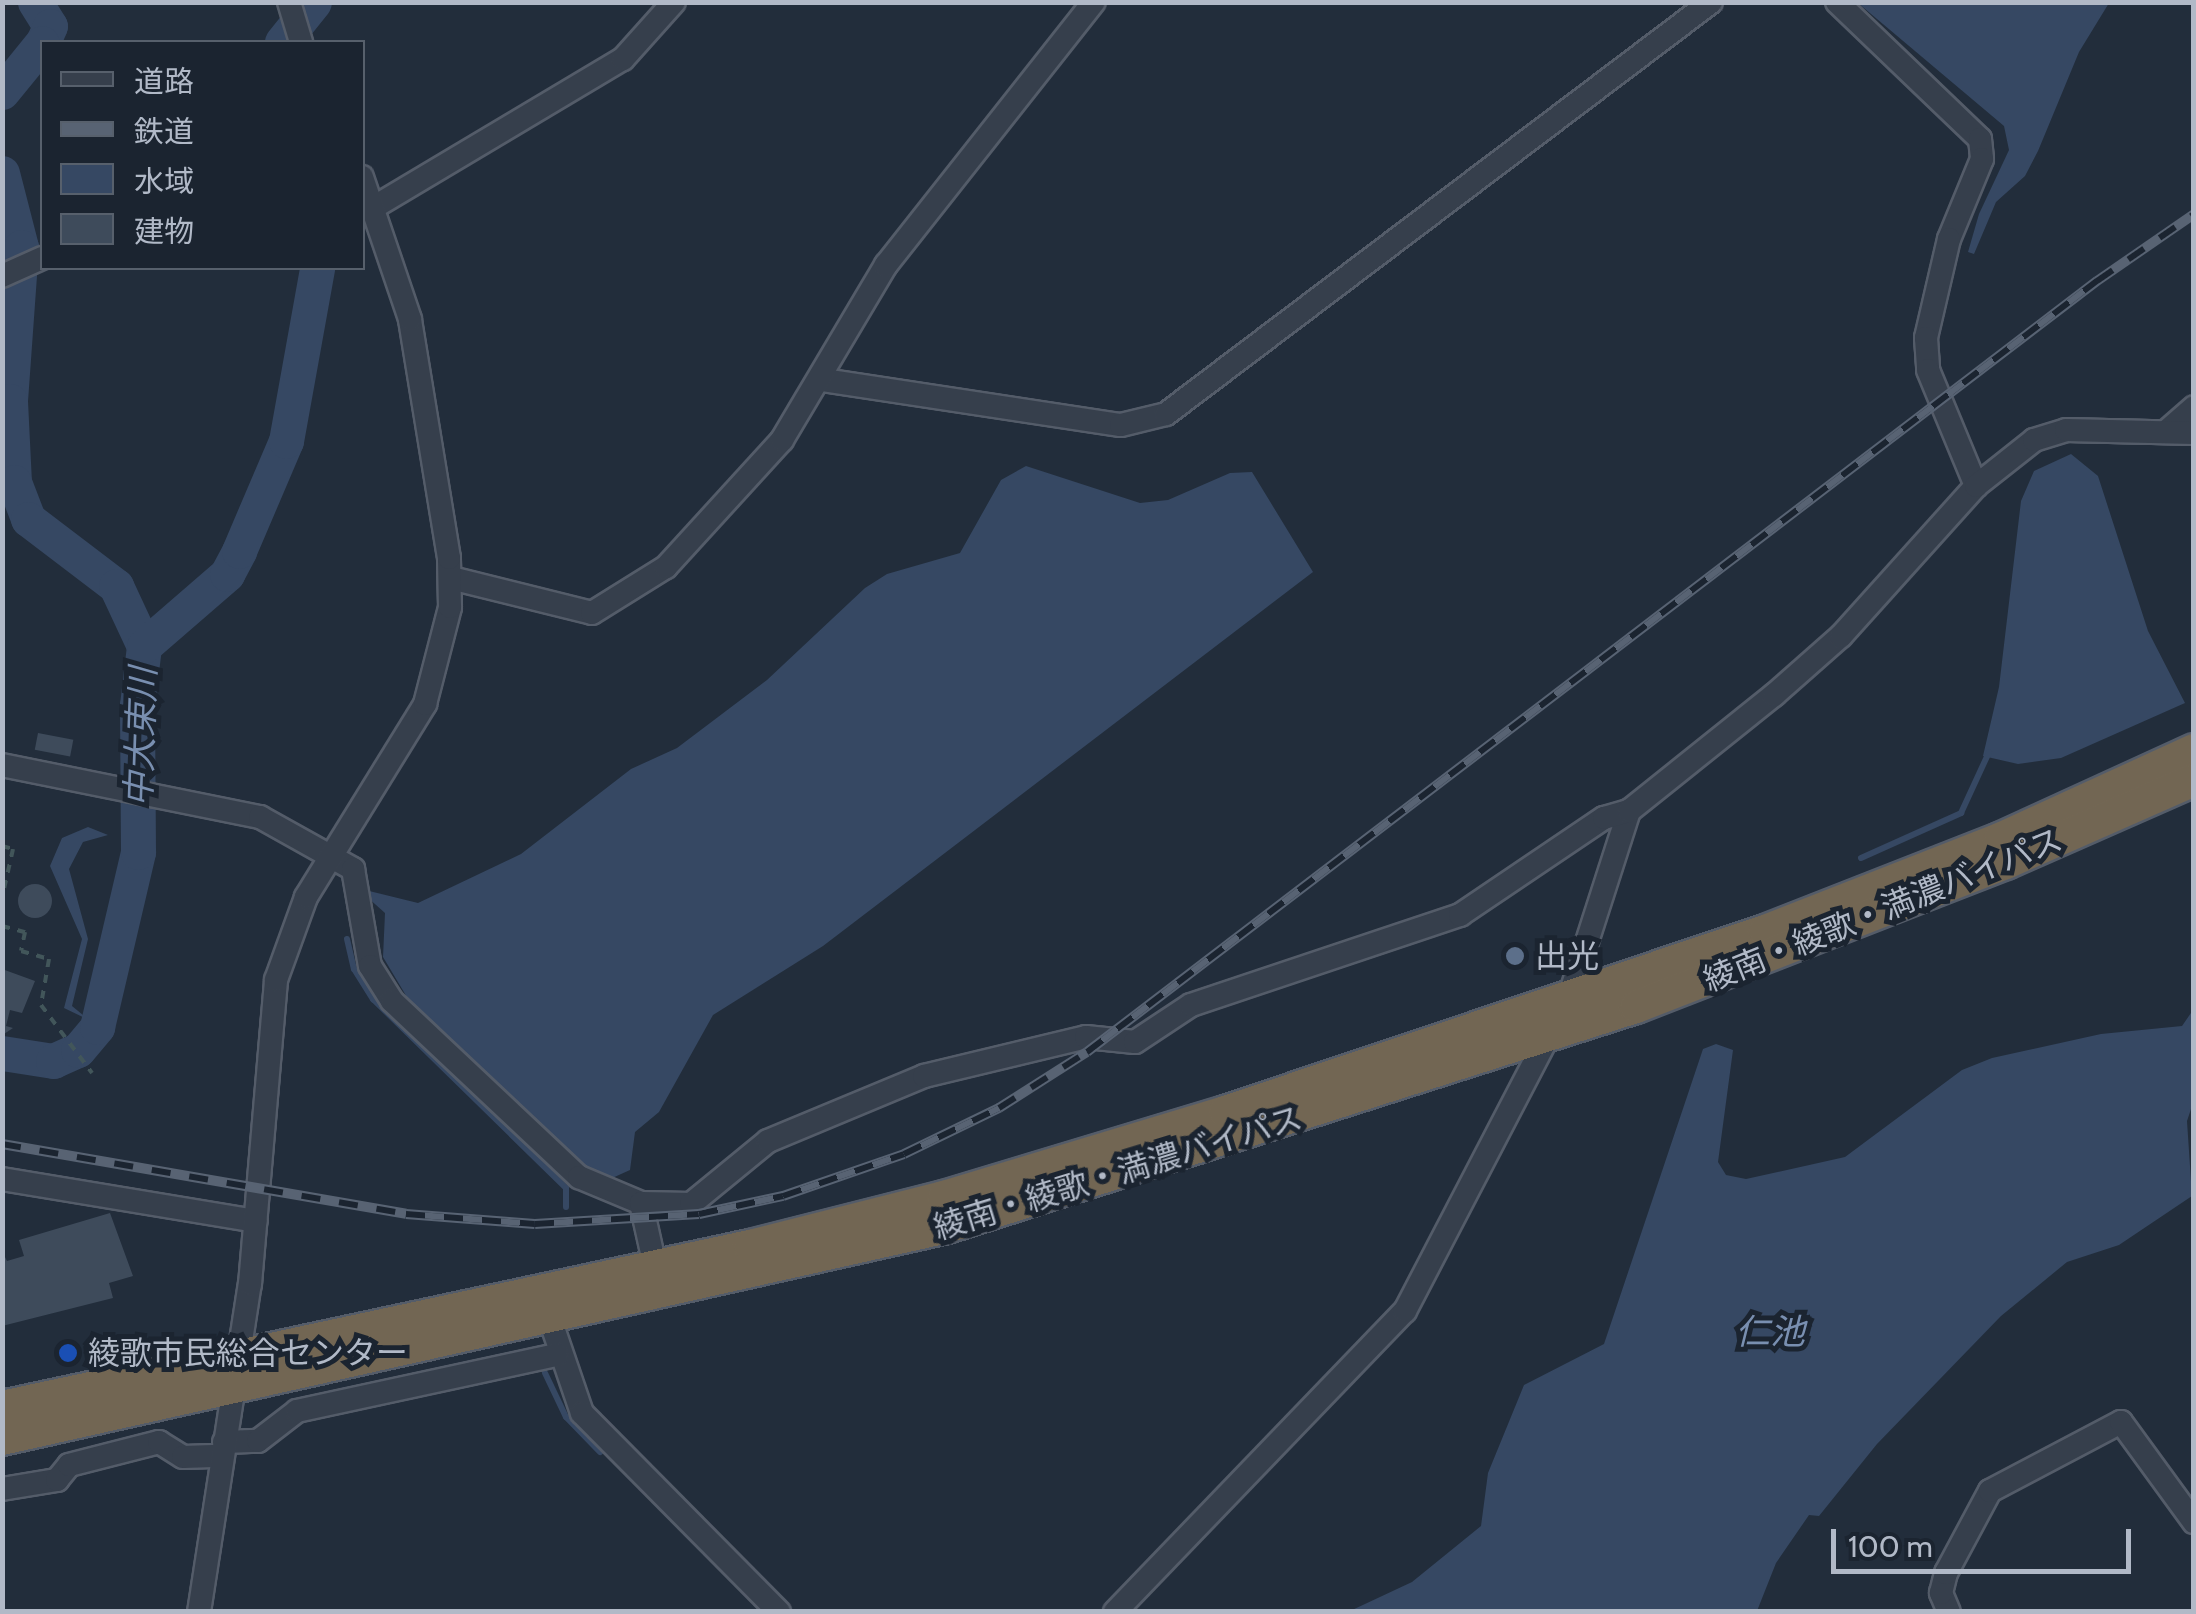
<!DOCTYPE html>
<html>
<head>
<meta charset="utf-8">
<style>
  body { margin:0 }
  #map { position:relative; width:2196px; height:1614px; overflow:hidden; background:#222d3b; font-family:Cabin,"Noto Sans JP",sans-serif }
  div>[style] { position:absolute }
  .water>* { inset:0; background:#364863 }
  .stream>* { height:6px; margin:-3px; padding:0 3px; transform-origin:3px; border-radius:3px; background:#364863 }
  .river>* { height:35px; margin:-17.5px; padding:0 17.5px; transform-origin:17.5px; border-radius:17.5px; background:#364863 }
  .building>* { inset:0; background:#3e4b5b; transform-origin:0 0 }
  .round { border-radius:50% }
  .path>* { height:4px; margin-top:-2px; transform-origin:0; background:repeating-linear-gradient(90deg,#42565a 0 8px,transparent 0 16px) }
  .roads { filter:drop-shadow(2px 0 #545c69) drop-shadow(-2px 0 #545c69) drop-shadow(0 2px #545c69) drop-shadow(0 -2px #545c69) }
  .minor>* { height:22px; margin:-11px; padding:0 11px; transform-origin:11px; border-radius:11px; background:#363f4c }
  .highway>* { height:32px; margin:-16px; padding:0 16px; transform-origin:16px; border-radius:16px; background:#726653 }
  .rail>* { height:10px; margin-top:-5px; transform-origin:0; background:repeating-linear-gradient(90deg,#1b2430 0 19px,#586373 0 38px); box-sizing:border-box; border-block:2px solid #586373 }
  .dots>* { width:28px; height:28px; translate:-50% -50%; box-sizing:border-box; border:5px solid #1b2430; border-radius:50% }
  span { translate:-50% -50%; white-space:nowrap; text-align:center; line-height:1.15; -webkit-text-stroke:10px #1b2430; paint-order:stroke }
  .street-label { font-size:32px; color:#b1b9c7 }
  .poi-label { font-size:32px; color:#b1b9c7 }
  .left { translate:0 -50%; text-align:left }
  .water-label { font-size:35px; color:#798fb0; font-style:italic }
  .frame { position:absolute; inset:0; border:5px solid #b1b9c7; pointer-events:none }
  .legend { position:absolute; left:40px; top:40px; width:325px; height:230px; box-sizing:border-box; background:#1b2430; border:2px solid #57606c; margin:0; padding:12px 18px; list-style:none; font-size:30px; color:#b1b9c7 }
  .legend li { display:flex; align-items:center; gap:20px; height:50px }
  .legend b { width:50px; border:2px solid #57606c }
  .scale { position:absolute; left:1831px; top:1529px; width:300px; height:45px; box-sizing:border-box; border:5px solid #b1b9c7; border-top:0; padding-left:12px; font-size:30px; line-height:35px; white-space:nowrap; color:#b1b9c7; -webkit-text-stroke:8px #1b2430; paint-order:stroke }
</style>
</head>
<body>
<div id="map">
  <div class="water">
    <div style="clip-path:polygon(1858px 3px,2109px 3px,2079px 52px,2038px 151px,2025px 176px,1996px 202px,1974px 254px,1968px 252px,1979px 214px,2009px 150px,2004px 126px)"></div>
    <div style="clip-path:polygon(2071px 454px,2098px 476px,2148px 631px,2185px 703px,2061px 758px,2018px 764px,1983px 756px,1999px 687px,2021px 501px,2034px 471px)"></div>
    <div style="clip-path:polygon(1026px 466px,1140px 503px,1168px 500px,1230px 473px,1252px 472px,1313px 572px,823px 946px,713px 1015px,659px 1112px,635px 1132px,630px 1170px,610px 1179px,595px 1175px,417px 1014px,383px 957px,385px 913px,357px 888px,418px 903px,521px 854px,631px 769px,677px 748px,767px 680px,865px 588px,887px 574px,960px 553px,1001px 480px)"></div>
    <div style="clip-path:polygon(88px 827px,108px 835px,83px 842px,69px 869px,88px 939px,72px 1006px,89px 1020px,64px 1008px,82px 939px,50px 866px,62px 838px)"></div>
    <div style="clip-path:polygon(2193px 1010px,2193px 1103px,2187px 1121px,2192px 1196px,2119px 1245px,2067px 1262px,2001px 1316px,1877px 1444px,1819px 1516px,1809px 1515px,1776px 1563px,1757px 1611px,1350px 1611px,1412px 1582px,1481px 1526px,1488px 1473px,1524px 1385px,1604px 1344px,1703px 1049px,1716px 1044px,1733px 1050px,1718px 1162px,1726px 1175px,1746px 1179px,1845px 1157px,1962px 1070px,1992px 1058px,2101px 1034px,2182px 1026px)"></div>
  </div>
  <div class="stream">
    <div style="left:1861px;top:858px;width:110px;rotate:-24.2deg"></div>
    <div style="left:1961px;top:813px;width:67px;rotate:-65.3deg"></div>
    <div style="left:347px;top:939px;width:31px;rotate:77deg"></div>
    <div style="left:354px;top:969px;width:36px;rotate:58deg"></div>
    <div style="left:373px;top:999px;width:270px;rotate:44.4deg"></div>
    <div style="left:566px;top:1188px;width:19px;rotate:90deg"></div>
    <div style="left:545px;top:1373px;width:49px;rotate:64.5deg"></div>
    <div style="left:566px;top:1417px;width:49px;rotate:45.8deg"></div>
  </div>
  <div class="river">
    <div style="left:35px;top:2px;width:28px;rotate:58deg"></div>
    <div style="left:50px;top:26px;width:17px;rotate:114deg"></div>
    <div style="left:282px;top:42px;width:51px;rotate:-51.3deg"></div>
    <div style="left:2px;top:92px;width:63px;rotate:-50.8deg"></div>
    <div style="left:2px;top:173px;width:76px;rotate:75.6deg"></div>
    <div style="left:21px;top:247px;width:154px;rotate:94.1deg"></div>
    <div style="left:10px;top:401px;width:81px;rotate:87.2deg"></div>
    <div style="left:14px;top:482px;width:40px;rotate:69deg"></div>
    <div style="left:28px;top:519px;width:111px;rotate:37.3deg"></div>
    <div style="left:116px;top:586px;width:66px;rotate:65deg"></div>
    <div style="left:2px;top:1053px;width:52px;rotate:8.9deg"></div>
    <div style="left:53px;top:1061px;width:27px;rotate:-24deg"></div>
    <div style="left:78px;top:1050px;width:30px;rotate:-50deg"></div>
    <div style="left:97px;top:1027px;width:180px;rotate:-76.8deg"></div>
    <div style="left:138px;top:852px;width:147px;rotate:-90.4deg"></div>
    <div style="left:137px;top:705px;width:59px;rotate:-83.2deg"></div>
    <div style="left:144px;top:646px;width:110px;rotate:-40.9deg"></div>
    <div style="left:227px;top:574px;width:26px;rotate:-62deg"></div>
    <div style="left:239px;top:551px;width:120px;rotate:-66.9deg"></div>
    <div style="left:286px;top:441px;width:176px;rotate:-79.8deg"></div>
  </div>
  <div class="building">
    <div style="left:38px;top:733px;width:36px;height:17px;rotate:11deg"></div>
    <div class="round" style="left:18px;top:884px;width:34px;height:34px"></div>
    <div style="clip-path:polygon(2px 969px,35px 981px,22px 1013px,10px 1010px,6px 1026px,13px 1028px,4px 1034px)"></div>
    <div style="clip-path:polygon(110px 1213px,133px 1276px,109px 1283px,113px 1298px,2px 1326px,2px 1251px,7px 1261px,24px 1256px,19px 1240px)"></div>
  </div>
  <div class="path">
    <div style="left:2px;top:846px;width:11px;rotate:15deg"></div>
    <div style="left:13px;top:849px;width:50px;rotate:102.7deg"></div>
    <div style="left:2px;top:926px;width:24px;rotate:15deg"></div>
    <div style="left:25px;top:932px;width:19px;rotate:102deg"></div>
    <div style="left:21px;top:951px;width:29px;rotate:16deg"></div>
    <div style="left:49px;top:959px;width:47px;rotate:99.9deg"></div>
    <div style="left:41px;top:1005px;width:85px;rotate:53.1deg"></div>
  </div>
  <div class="roads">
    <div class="minor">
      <div style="left:289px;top:2px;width:42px;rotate:73.3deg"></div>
      <div style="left:1837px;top:2px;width:198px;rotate:43.8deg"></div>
      <div style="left:1980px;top:139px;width:20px;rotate:84deg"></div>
      <div style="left:1982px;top:159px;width:87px;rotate:112.4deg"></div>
      <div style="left:1949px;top:239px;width:102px;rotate:103.1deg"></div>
      <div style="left:1926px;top:338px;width:32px;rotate:86deg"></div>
      <div style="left:1928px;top:370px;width:126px;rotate:67.5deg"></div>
      <div style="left:376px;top:206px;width:287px;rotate:-30.8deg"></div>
      <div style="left:623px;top:59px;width:76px;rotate:-48.2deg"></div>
      <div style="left:2px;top:276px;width:44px;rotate:-24.2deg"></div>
      <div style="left:823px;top:380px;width:301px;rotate:8.6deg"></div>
      <div style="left:1121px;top:425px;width:46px;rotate:-13.7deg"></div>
      <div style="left:1166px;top:414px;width:683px;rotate:-37.09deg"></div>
      <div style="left:2169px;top:429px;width:33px;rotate:-41deg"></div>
      <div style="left:451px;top:578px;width:145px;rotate:13.9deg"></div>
      <div style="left:592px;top:613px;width:87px;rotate:-31.9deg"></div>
      <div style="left:666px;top:567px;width:172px;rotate:-47.6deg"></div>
      <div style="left:782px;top:440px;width:204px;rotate:-59.3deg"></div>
      <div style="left:886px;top:265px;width:335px;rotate:-51.7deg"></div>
      <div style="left:2px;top:765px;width:263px;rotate:11.4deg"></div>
      <div style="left:260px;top:817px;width:107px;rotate:29.2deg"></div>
      <div style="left:353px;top:869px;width:98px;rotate:80.1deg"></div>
      <div style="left:370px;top:966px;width:41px;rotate:57.8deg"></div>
      <div style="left:392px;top:1001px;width:257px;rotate:43.3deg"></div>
      <div style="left:579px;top:1177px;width:67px;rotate:22.8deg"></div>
      <div style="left:641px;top:1203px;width:65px;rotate:77.5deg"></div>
      <div style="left:1568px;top:1001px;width:200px;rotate:-72.2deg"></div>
      <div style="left:2px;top:1179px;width:257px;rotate:9.4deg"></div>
      <div style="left:641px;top:1203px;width:50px;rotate:1.1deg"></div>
      <div style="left:691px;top:1204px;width:99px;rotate:-39.3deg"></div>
      <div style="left:768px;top:1141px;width:169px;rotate:-22.6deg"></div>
      <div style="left:924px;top:1076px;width:167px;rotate:-13.5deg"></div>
      <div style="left:1086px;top:1037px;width:49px;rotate:5.8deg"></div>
      <div style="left:1135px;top:1042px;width:67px;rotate:-33.5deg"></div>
      <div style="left:1191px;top:1005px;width:284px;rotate:-18.5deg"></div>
      <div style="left:1460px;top:915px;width:174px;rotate:-34deg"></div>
      <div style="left:1604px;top:818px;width:26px;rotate:-16deg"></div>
      <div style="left:1629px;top:811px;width:186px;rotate:-38.7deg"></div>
      <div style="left:1774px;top:695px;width:89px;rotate:-41.4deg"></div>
      <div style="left:1841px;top:636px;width:202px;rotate:-48deg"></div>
      <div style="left:1976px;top:486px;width:74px;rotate:-38.4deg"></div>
      <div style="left:2034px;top:440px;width:34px;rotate:-17deg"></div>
      <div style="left:2066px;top:430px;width:128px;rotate:1.3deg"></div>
      <div style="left:550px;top:1319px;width:99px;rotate:71.2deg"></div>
      <div style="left:582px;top:1413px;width:280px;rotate:45.3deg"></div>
      <div style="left:224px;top:1442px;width:34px;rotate:-2deg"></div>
      <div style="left:258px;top:1441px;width:49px;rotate:-37.6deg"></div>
      <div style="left:297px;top:1411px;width:266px;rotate:-12.2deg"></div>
      <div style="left:2px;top:1489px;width:56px;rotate:-9.3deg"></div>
      <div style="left:57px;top:1480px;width:19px;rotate:-51deg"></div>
      <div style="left:69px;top:1465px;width:93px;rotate:-14.3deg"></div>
      <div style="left:159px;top:1442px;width:28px;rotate:32deg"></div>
      <div style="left:183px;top:1457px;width:38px;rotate:-2deg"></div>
      <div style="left:199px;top:1612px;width:332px;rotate:-81.2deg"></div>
      <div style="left:250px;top:1284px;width:305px;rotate:-85.1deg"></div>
      <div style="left:276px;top:980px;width:88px;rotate:-70.1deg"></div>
      <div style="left:306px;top:897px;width:227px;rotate:-58.3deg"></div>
      <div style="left:425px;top:704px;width:100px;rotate:-75.5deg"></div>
      <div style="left:450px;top:607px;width:49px;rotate:-91.2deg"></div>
      <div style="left:449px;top:558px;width:242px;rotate:-99.3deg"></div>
      <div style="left:410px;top:319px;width:150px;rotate:-108.7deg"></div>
      <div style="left:1115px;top:1612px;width:418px;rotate:-46.1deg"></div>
      <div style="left:1405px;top:1311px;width:318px;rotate:-62.5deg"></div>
      <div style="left:1949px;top:1612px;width:21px;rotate:-113deg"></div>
      <div style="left:1941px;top:1593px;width:21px;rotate:-76deg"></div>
      <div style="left:1946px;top:1573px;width:93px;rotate:-61.8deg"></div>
      <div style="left:1990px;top:1491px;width:148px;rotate:-27.8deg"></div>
      <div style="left:2121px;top:1422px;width:124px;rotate:53.9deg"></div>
    </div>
    <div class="highway">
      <div style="left:2px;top:1407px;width:765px;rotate:-12.15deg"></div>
      <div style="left:750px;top:1246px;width:200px;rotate:-14.2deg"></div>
      <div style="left:944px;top:1197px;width:294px;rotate:-16.8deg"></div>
      <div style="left:1225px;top:1112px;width:570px;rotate:-18.53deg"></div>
      <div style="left:1765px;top:931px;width:252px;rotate:-21.4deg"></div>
      <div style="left:2000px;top:839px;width:213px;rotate:-24.6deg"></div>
      <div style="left:2px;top:1439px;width:968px;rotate:-12.64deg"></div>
      <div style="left:947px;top:1227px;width:723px;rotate:-17.71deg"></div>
      <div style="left:1636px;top:1007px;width:397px;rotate:-21.3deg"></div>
      <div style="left:2006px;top:863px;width:206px;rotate:-23.8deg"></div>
    </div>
  </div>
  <div class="rail">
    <div style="left:2px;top:1144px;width:410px;rotate:9.8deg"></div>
    <div style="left:406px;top:1214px;width:129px;rotate:4.4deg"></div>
    <div style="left:535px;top:1224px;width:164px;rotate:-3.5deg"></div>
    <div style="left:699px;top:1214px;width:86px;rotate:-12.1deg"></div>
    <div style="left:783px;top:1196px;width:128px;rotate:-19.1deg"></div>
    <div style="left:904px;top:1154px;width:106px;rotate:-25.8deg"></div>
    <div style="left:999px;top:1108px;width:104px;rotate:-32.5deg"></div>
    <div style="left:1087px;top:1052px;width:1271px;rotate:-37.36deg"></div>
    <div style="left:2097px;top:281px;width:118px;rotate:-34.6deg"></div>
  </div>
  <div class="dots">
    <div style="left:1515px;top:956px;background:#5c6f8a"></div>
    <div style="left:68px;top:1353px;background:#1a4fb4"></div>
  </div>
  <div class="street-label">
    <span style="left:1883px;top:910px;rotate:-22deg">綾南・綾歌・満濃バイパス</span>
    <span style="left:1118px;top:1173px;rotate:-17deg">綾南・綾歌・満濃バイパス</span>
  </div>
  <div class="poi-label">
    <span class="left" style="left:1535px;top:956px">出光</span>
    <span class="left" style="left:88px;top:1353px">綾歌市民総合センター</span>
  </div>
  <div class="water-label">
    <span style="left:141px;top:737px;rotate:-88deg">中大束川</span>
    <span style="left:1770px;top:1332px">仁池</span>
  </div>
  <div class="frame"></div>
  <ul class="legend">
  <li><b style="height:12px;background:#363f4c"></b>道路</li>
  <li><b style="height:12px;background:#586373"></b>鉄道</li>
  <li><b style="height:28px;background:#364863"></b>水域</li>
  <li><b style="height:28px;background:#3e4b5b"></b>建物</li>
  </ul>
  <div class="scale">100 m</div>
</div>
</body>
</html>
